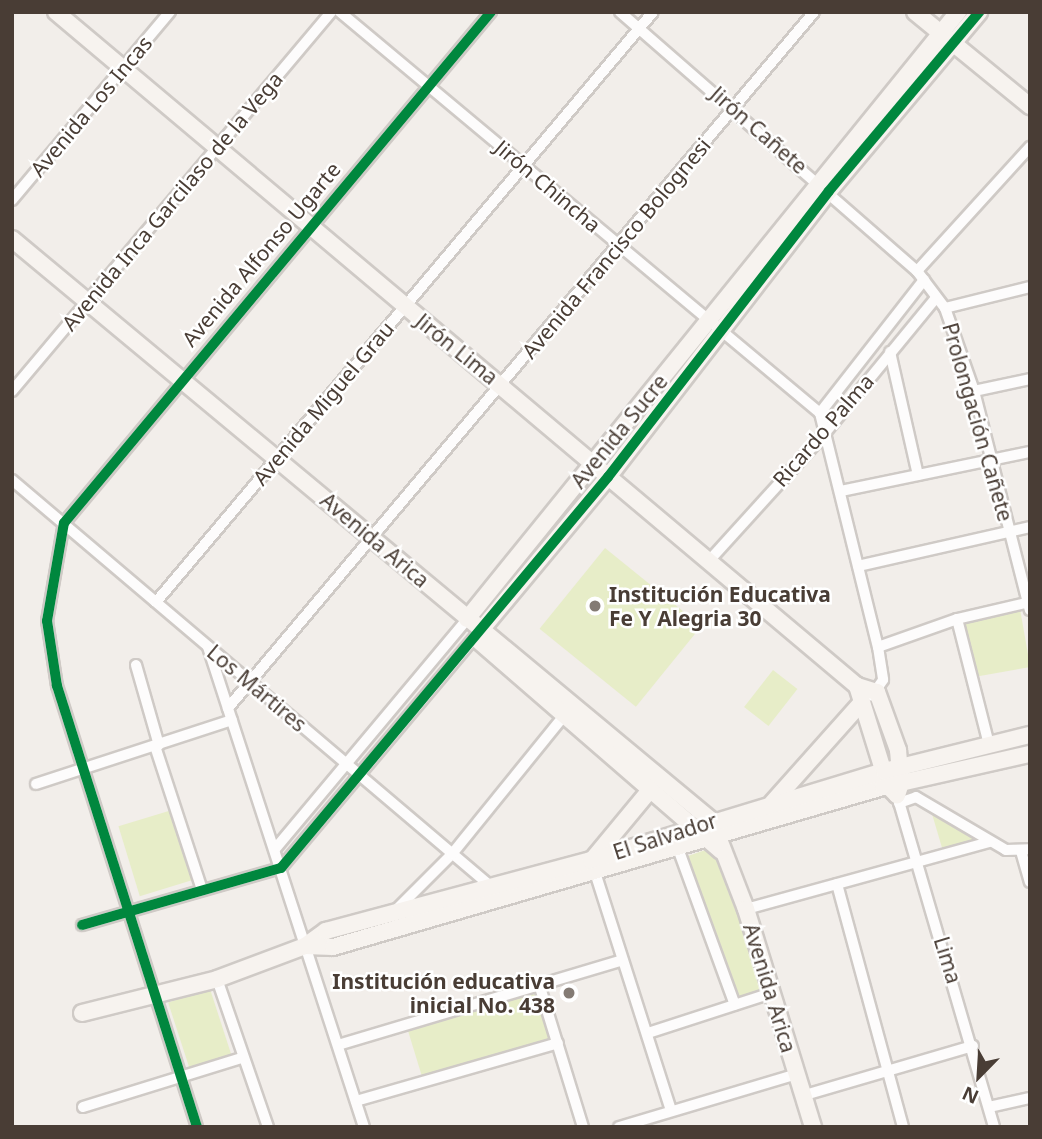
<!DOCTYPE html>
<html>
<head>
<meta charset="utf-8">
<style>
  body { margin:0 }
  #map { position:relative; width:1042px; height:1139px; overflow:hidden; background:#f2eeea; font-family:"Noto Sans",sans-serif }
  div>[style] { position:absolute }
  .green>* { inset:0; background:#e7edc8; transform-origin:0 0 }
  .roads { filter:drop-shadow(2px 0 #cfcac6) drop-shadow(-2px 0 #cfcac6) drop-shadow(0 2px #cfcac6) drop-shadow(0 -2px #cfcac6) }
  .street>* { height:10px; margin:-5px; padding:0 5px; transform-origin:5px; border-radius:5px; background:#fdfcfc }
  .secondary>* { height:16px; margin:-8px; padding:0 8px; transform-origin:8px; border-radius:8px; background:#f7f3ef }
  .cycleway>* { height:10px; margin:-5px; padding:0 5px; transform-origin:5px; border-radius:5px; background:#00873e }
  .dots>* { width:19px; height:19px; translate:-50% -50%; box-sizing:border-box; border:4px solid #fff; border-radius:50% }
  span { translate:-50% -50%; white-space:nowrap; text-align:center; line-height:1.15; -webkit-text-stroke:5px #fff; paint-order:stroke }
  .street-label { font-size:21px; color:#493d35 }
  .poi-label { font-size:21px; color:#493d35; font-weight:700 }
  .left { translate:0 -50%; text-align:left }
  .right { translate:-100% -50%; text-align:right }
  .frame { position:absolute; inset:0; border:14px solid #493d35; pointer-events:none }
  .north { position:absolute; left:944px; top:1041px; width:70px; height:70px; -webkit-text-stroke:5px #fff; paint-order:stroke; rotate:204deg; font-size:19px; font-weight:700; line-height:28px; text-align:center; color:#493d35 }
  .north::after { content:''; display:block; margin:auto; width:24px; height:32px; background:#493d35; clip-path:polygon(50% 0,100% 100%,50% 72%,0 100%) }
</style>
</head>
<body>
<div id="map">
  <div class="green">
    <div style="left:605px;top:548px;width:124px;height:104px;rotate:39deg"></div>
    <div style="left:1020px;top:609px;width:59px;height:57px;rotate:80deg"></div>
    <div style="left:773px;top:670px;width:31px;height:47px;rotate:38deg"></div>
    <div style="left:172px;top:810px;width:73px;height:56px;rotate:73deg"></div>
    <div style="clip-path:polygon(935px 810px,974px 835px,974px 843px,943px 851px,932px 814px)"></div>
    <div style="left:714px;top:847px;width:151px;height:29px;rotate:71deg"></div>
    <div style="left:210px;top:989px;width:73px;height:44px;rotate:72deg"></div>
    <div style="left:537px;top:991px;width:50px;height:135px;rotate:73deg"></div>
  </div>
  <div class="roads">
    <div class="street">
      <div style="left:340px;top:12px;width:625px;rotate:39.88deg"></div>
      <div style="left:620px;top:12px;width:394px;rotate:41.1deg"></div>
      <div style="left:917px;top:271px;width:46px;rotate:52.9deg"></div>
      <div style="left:945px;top:308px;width:88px;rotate:70.7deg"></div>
      <div style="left:974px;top:391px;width:226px;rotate:75.7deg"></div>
      <div style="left:12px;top:200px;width:246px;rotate:-50deg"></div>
      <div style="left:917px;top:271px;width:168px;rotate:-47.7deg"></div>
      <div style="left:945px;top:308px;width:88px;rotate:-13.9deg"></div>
      <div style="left:890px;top:352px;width:126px;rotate:77.2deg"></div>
      <div style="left:12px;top:391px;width:495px;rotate:-49.9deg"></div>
      <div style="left:974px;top:391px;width:57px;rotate:-12.1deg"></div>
      <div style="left:820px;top:413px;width:241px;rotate:76.1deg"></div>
      <div style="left:878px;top:647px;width:33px;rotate:81deg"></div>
      <div style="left:883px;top:680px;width:19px;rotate:125deg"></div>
      <div style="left:820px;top:413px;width:169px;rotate:-52deg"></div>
      <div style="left:12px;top:480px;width:631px;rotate:40.31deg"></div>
      <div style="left:841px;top:491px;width:193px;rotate:-11.7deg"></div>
      <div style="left:708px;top:562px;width:174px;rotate:-47.8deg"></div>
      <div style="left:825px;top:433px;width:175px;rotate:-50.6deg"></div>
      <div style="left:858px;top:566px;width:176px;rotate:-12.8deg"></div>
      <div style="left:156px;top:602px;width:771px;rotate:-49.89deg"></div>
      <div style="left:957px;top:619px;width:130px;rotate:75.7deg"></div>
      <div style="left:208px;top:647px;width:505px;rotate:72deg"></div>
      <div style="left:878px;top:647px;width:84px;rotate:-19.5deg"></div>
      <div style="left:957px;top:619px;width:75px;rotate:-13.1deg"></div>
      <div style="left:136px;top:665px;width:83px;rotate:74deg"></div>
      <div style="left:228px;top:708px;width:910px;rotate:-49.9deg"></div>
      <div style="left:155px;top:746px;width:151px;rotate:71.9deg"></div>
      <div style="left:36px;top:784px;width:206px;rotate:-18.1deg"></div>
      <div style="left:897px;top:795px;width:346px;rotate:73.7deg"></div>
      <div style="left:899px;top:803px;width:18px;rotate:-19deg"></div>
      <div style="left:916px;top:797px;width:104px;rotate:30.5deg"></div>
      <div style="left:1006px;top:850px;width:24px;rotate:-2deg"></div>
      <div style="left:676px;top:843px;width:172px;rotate:70deg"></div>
      <div style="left:275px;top:849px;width:300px;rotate:-50.1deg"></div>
      <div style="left:1021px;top:851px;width:32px;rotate:74deg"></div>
      <div style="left:593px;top:866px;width:256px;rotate:72.3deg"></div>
      <div style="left:837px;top:884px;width:252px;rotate:74.8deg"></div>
      <div style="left:746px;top:909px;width:253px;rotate:-15.4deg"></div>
      <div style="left:395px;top:911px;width:81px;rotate:-45deg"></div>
      <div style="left:452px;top:854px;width:183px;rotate:-51deg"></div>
      <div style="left:82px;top:925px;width:207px;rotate:-16deg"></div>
      <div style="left:281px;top:868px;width:311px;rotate:-50deg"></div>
      <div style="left:217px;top:979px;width:157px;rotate:71deg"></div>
      <div style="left:539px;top:984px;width:150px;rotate:72.9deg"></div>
      <div style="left:648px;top:1033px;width:129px;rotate:-18deg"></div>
      <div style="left:338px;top:1045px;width:297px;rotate:-16.6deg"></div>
      <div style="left:805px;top:1095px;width:175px;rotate:-16.3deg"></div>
      <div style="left:356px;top:1101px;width:210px;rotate:-16deg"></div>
      <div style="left:83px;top:1107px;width:165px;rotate:-17.2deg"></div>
      <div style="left:989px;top:1107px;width:42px;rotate:-12.4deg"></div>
      <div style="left:197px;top:1127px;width:463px;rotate:-107.6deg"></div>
      <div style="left:57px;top:686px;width:66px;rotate:-98.7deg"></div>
      <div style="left:47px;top:621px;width:99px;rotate:-80.2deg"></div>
      <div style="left:64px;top:523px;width:666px;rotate:-50.12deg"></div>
      <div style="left:619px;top:1127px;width:186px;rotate:-16.6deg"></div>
    </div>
    <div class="secondary">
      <div style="left:56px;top:12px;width:1047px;rotate:40.08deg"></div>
      <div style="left:857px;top:686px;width:21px;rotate:17deg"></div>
      <div style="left:877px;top:692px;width:62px;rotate:70.1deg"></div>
      <div style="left:898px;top:750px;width:33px;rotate:85deg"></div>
      <div style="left:901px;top:783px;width:13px;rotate:108deg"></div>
      <div style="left:897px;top:795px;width:13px;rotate:-135deg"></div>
      <div style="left:888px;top:786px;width:105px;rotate:-107.2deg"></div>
      <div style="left:915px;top:12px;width:149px;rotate:39.3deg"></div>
      <div style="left:12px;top:239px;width:910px;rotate:39.74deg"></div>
      <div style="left:712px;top:821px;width:94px;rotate:68.9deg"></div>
      <div style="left:746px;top:909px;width:228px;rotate:72.9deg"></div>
      <div style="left:467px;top:619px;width:781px;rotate:-51.03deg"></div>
      <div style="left:481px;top:630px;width:199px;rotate:-50.3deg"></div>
      <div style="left:608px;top:477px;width:361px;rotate:-52.3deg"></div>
      <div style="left:829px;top:191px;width:234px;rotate:-50deg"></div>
      <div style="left:480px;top:642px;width:319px;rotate:40.9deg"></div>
      <div style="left:772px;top:803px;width:134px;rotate:-48.3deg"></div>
      <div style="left:592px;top:860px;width:92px;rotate:-50.3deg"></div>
      <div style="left:305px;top:946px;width:28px;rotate:2deg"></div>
      <div style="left:333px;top:947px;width:573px;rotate:-16.22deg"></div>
      <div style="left:883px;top:787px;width:151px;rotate:-12.7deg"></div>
      <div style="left:82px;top:1013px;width:139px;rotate:-14.1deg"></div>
      <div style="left:217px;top:979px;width:94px;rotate:-20.6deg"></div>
      <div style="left:305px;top:946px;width:26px;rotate:-36deg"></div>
      <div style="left:326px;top:931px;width:274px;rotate:-15deg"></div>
      <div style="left:591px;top:860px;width:306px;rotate:-16.9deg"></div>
      <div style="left:884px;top:771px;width:150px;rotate:-13.9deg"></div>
    </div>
  </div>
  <div class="cycleway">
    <div style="left:82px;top:925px;width:207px;rotate:-16deg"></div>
    <div style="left:281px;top:868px;width:510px;rotate:-50.09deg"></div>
    <div style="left:608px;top:477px;width:361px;rotate:-52.3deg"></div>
    <div style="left:829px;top:191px;width:234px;rotate:-50deg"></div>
    <div style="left:197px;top:1127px;width:463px;rotate:-107.6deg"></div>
    <div style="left:57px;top:686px;width:66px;rotate:-98.7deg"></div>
    <div style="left:47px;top:621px;width:99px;rotate:-80.2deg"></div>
    <div style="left:64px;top:523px;width:666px;rotate:-50.12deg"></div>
  </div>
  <div class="dots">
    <div style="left:595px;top:606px;background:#847b74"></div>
    <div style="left:569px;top:993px;background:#847b74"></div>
  </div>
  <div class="street-label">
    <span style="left:91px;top:106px;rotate:-50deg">Avenida Los Incas</span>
    <span style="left:759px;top:130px;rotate:41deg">Jirón Cañete</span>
    <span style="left:548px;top:186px;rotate:40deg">Jirón Chincha</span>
    <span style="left:172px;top:201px;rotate:-50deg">Avenida Inca Garcilaso de la Vega</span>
    <span style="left:616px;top:248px;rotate:-50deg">Avenida Francisco Bolognesi</span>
    <span style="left:261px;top:254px;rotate:-50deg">Avenida Alfonso Ugarte</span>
    <span style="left:457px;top:349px;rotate:39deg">Jirón Lima</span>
    <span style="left:323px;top:403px;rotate:-50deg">Avenida Miguel Grau</span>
    <span style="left:978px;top:422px;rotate:74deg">Prolongación Cañete</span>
    <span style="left:823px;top:430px;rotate:-49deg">Ricardo Palma</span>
    <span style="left:619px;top:431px;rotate:-51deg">Avenida Sucre</span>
    <span style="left:375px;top:540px;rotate:40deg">Avenida Arica</span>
    <span style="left:257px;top:688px;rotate:40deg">Los Mártires</span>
    <span style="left:665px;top:836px;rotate:-18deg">El Salvador</span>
    <span style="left:948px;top:960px;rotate:73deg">Lima</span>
    <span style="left:770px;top:988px;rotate:73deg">Avenida Arica</span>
  </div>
  <div class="poi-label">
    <span class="left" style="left:609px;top:606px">Institución Educativa<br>Fe Y Alegria 30</span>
    <span class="right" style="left:555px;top:993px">Institución educativa<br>inicial No. 438</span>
  </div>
  <div class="frame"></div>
  <div class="north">N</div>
</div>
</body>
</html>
